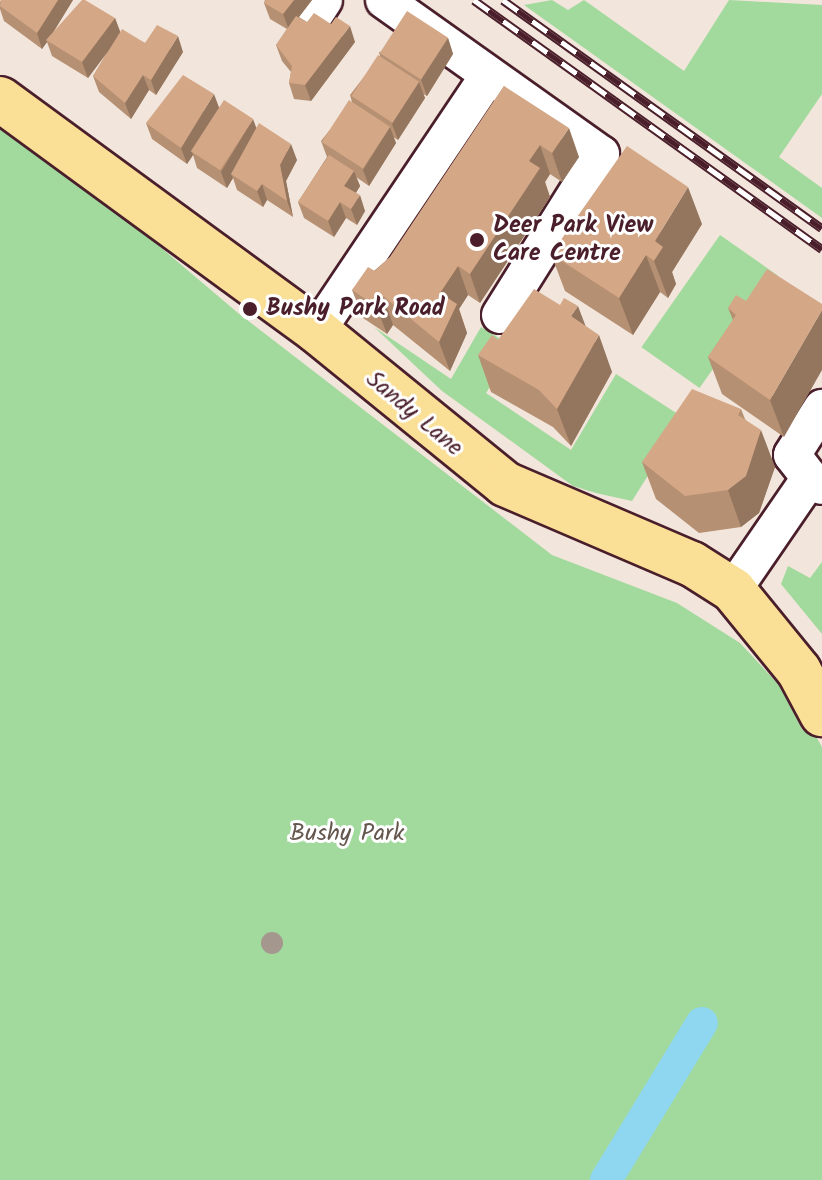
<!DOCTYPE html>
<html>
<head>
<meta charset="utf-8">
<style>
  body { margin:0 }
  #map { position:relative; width:822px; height:1180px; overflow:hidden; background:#f2e5db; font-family:Kalam,sans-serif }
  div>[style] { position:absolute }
  .green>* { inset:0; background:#a2da9e; transform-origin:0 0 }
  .canal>* { height:32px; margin:-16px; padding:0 16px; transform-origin:16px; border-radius:16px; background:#8fd7f0 }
  .roads { filter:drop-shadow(2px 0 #4a1f2b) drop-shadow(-2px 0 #4a1f2b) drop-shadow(0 2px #4a1f2b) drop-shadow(0 -2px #4a1f2b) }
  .minor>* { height:36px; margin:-18px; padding:0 18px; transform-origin:18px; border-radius:18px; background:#fff }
  .major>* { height:44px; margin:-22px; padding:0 22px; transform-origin:22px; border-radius:22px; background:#fadf96 }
  .rail>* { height:9px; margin-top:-4.5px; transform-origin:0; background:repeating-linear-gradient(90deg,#fff 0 18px,#4a1f2b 0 36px); box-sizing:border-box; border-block:2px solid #4a1f2b }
  .trees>* { width:22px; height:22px; margin:-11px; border-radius:50%; background:#a4978d }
  .wall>* { inset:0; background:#b69073 }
  .shaded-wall>* { inset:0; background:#94755e }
  .building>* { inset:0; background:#d4a786; transform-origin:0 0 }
  .dots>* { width:22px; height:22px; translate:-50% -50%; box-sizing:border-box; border:4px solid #fff; border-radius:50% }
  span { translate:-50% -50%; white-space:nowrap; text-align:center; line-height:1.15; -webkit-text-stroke:6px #fff; paint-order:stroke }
  .poi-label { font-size:24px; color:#4a1f2b; font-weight:700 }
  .left { translate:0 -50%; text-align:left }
  .street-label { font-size:24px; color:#4a1f2b }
  .park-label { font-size:24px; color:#64574e }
</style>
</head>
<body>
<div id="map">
  <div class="green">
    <div style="clip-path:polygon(552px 0,568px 10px,584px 0,684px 71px,729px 0,822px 5px,822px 94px,779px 157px,822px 188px,822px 218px,524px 5px)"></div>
    <div style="clip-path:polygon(0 111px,238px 313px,552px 555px,677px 603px,740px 643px,779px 685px,803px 731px,810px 726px,822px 747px,822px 1180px,0 1180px)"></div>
    <div style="left:720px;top:235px;width:71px;height:137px;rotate:35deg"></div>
    <div style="clip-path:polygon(374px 327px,451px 379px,481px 327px,515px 348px,486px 393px,571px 450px,616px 374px,684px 418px,632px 501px,596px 493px,573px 486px,442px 391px)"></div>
    <div style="clip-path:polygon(822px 562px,822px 634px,781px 584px,788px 566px,810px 578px)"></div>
  </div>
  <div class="canal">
    <div style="left:606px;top:1180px;width:184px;rotate:-58.6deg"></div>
  </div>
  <div class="roads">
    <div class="minor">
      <div style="left:384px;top:0;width:266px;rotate:35.4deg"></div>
      <div style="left:601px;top:154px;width:190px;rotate:122.1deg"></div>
      <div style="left:313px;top:17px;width:20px;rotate:-57deg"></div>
      <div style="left:317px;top:331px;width:308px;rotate:-56.1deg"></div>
      <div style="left:810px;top:478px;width:29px;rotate:-128deg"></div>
      <div style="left:792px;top:455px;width:56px;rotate:-57.4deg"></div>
      <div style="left:733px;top:590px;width:136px;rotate:-55.5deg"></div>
      <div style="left:810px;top:478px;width:14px;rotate:34deg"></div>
    </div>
    <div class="major">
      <div style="left:0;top:99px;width:393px;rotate:36.2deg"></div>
      <div style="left:317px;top:331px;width:242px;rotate:39.1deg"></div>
      <div style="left:505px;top:484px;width:203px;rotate:23.2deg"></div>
      <div style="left:692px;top:564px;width:49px;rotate:32.4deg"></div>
      <div style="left:733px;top:590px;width:104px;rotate:50.8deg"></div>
      <div style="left:799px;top:671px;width:49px;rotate:61.9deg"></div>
    </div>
  </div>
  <div class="rail">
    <div style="left:474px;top:0;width:428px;rotate:35.6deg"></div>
    <div style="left:503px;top:0;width:392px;rotate:35.6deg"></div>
  </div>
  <div class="trees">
    <div style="left:272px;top:943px"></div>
  </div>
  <div class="wall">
    <div style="clip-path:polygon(1px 0,73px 0,53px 32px,115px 18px,120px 32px,145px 43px,183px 52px,156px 95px,149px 90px,131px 119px,99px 92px,93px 76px,108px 51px,88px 78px,52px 56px,47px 42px,42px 49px,4px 21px,0 9px,0 2px)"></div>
    <div style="clip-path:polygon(265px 0,312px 0,299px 17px,307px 22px,355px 42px,311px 101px,294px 99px,289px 83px,291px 72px,282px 61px,276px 45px,287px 29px,270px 19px,264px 3px)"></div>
    <div style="clip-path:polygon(448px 38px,453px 54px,427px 96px,423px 94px,425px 98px,398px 140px,393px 137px,396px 143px,369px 186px,356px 177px,360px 186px,356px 193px,365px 211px,357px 225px,346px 218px,334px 237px,304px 218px,298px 202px,327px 157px,321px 141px,352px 102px,350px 95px,380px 56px,379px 52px)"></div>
    <div style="clip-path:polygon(504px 86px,579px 157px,562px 182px,550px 174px,545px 182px,550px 197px,480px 303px,468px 295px,459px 309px,467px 333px,450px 371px,393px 325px,387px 334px,363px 318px,352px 290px,390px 257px)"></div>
    <div style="clip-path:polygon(219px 108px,257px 128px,297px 160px,286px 181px,293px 217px,267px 200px,263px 207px,237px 190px,233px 178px,227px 188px,197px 168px,193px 155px,187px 164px,152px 139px,146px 123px)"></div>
    <div style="clip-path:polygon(702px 224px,672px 272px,676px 284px,668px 298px,660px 292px,633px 335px,565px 291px,551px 254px)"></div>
    <div style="clip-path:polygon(746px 301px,784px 437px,722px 394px,708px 357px,733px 320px,728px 308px)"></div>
    <div style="clip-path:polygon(585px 326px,612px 372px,571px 446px,553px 427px,491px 392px,478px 355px)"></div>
    <div style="clip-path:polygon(741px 409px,745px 419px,775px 467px,759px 513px,741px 527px,699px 533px,656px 499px,642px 462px)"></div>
  </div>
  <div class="shaded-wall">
    <div style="clip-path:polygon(58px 0,73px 0,48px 41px,46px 40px,47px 42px,42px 49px,37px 33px)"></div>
    <div style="clip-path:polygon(294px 0,312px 0,289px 30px,283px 14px)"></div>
    <div style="clip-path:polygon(115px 18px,121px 34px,88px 78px,82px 62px)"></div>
    <div style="clip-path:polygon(350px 26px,355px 42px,311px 101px,305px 85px)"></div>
    <div style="clip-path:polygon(178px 36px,183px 52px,156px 95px,151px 80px)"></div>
    <div style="clip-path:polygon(448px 38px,453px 54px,427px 96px,421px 80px)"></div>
    <div style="clip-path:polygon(143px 75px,149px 90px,131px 119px,125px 103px)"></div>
    <div style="clip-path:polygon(419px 82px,425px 98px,398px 140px,392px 124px)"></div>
    <div style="clip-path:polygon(214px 94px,220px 110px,192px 152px,193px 155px,187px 164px,181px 148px)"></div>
    <div style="clip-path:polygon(253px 119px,259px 135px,231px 174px,233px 178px,227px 188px,221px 172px)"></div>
    <div style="clip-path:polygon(390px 127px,396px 143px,369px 186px,363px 170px)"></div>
    <div style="clip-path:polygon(569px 128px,579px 157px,562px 182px,552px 153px)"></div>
    <div style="clip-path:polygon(291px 144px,297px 160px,286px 181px,293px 217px,287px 201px,280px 165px)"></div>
    <div style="clip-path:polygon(540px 145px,550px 174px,545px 182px,550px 197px,480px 303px,470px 274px,529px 161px)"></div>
    <div style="clip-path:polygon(354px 171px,360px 186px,350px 202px,344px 186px)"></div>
    <div style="clip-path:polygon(262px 184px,267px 200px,263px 207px,257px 191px)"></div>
    <div style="clip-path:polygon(688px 187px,702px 224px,672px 272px,676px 284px,668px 298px,654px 261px,655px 241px)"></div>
    <div style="clip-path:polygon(360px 195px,365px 211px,357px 225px,351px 209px)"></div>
    <div style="clip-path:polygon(340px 202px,346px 218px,334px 237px,328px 221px)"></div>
    <div style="clip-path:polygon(646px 255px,660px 292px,633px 335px,619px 298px)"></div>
    <div style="clip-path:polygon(458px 266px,468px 295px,459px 309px,467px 333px,450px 371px,439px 342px,440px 293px)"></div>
    <div style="clip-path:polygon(383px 296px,393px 325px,387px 334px,376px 306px)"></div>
    <div style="clip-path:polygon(578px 306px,592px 343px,571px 316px)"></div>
    <div style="clip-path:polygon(822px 310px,822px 370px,784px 437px,770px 400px)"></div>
    <div style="clip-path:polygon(599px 335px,612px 372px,571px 446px,557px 409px)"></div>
    <div style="clip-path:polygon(761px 430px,775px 467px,759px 513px,741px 527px,728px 490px)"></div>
  </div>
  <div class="building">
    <div style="clip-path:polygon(1px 0,58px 0,37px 33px,0 6px)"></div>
    <div style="clip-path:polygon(82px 0,85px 0,115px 18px,82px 62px,46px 40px)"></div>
    <div style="clip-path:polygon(266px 0,294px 0,283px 14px,264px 3px)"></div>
    <div style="left:407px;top:11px;width:49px;height:50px;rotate:33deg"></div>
    <div style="clip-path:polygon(314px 13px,331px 24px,336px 17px,350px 26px,305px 85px,289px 83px,292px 66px,276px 45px,296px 16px,307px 22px)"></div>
    <div style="clip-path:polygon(157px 25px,178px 36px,151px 80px,143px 75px,125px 103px,93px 76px,122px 29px,145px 43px)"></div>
    <div style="left:378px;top:55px;width:49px;height:49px;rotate:33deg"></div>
    <div style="clip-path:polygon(183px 75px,214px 94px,181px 148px,146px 123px)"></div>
    <div style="clip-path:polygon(504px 86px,569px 128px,552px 153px,540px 145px,529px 161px,540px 168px,470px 274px,458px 266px,440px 293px,457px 304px,439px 342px,383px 296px,376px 306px,352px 290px,368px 267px,375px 271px,390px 257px)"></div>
    <div style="left:224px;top:100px;width:35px;height:61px;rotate:33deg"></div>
    <div style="left:349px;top:100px;width:49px;height:50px;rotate:33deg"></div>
    <div style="clip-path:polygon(259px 123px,291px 144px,280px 165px,287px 201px,262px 184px,257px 191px,231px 174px)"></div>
    <div style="clip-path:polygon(627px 146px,688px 187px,655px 241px,663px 247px,654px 261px,646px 255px,619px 298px,551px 254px)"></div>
    <div style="clip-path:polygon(329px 155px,354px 171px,344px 186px,360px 195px,351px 209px,340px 202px,328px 221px,298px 202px)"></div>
    <div style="clip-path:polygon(767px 269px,822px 304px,822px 310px,770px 400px,708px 357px,736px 315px,728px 308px,736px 295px,746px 301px)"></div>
    <div style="clip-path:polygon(534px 289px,560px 305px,564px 298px,578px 306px,571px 316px,599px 335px,557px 409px,539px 390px,478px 355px,492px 335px,498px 340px)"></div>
    <div style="clip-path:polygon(692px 389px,741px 409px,738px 415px,761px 430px,746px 476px,728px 490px,685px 496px,642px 462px)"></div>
  </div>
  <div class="dots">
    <div style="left:477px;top:240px;background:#4a1f2b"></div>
    <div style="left:250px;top:309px;background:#4a1f2b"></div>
  </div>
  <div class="poi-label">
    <span class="left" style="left:493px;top:240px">Deer Park View<br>Care Centre</span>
    <span class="left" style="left:266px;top:309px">Bushy Park Road</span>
  </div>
  <div class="street-label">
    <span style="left:414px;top:414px;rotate:40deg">Sandy Lane</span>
  </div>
  <div class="park-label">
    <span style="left:347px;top:834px">Bushy Park</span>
  </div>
</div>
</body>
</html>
